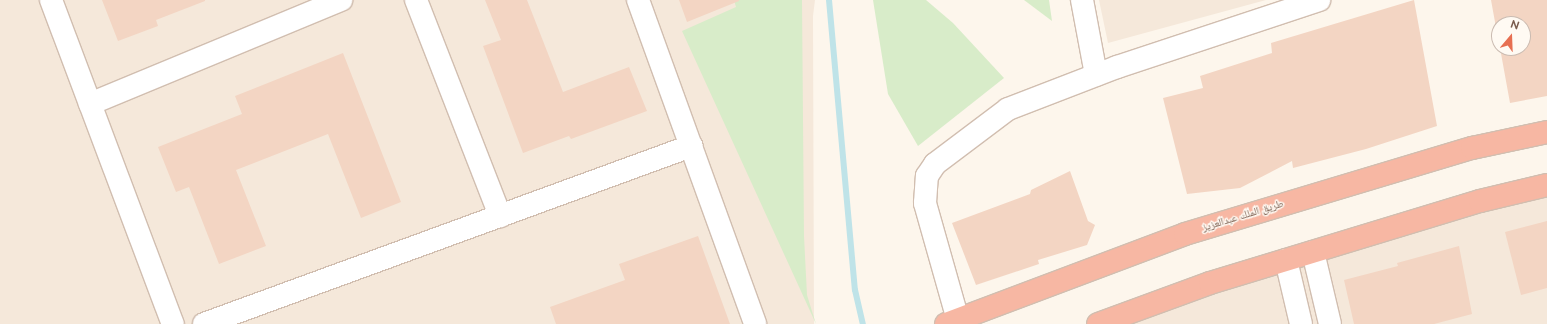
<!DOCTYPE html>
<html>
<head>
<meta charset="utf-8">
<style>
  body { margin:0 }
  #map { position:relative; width:1547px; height:324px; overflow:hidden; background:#fdf6ec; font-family:Raleway,"Noto Naskh Arabic",sans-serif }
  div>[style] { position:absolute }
  .residential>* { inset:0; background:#f5e8da }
  .green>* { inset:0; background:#d8ecc9 }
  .stream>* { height:6px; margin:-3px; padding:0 3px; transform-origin:3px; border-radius:3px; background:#bfe3e8 }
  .building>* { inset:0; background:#f3d5c3 }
  .roads { filter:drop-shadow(1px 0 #d1beb0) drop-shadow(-1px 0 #d1beb0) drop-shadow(0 1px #d1beb0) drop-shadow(0 -1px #d1beb0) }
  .minor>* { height:22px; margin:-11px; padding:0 11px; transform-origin:11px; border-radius:11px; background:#fff }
  .highway>* { height:22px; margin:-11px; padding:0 11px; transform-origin:11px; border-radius:11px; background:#f7b7a3 }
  span { translate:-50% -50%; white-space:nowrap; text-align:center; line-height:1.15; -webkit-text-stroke:3px #fffaf3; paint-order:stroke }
  .street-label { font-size:11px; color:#7a5c4d }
  .north { position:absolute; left:1491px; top:16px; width:40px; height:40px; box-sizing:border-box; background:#fffaf3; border:1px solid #cabbb1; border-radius:50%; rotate:19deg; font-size:11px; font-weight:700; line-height:16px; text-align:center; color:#7a5c4d }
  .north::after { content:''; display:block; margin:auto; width:14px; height:18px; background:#e76f51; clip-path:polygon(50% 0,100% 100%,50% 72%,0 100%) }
</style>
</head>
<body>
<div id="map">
  <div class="residential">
    <div style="clip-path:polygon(0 0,815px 0,813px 16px,814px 324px,0 324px)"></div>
    <div style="clip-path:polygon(1099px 0,1266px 0,1108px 43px)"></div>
    <div style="clip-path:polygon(1547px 190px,1547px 324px,1116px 324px,1348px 229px)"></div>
  </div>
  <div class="green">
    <div style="clip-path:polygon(734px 0,802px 0,804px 236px,807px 295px,816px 324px,682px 31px,736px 7px)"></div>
    <div style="clip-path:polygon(873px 0,926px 0,953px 23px,1004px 78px,918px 146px,888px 94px)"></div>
    <div style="clip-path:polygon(1024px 0,1049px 0,1052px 21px)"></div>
  </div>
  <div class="stream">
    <div style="left:829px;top:0;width:291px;rotate:84.9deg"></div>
    <div style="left:855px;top:290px;width:35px;rotate:77deg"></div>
  </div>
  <div class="building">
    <div style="clip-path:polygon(102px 0,205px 0,205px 1px,156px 20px,158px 26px,118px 41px)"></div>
    <div style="clip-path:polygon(485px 0,527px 0,563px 92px,629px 67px,647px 111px,571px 139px,569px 136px,523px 153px,483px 46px,501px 40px)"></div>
    <div style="clip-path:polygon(679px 0,739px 0,739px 1px,687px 22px)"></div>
    <div style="clip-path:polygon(1414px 0,1437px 126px,1366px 149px,1293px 168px,1292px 161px,1240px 188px,1187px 194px,1163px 98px,1203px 88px,1200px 76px,1272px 53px,1271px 43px)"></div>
    <div style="clip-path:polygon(1491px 0,1547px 0,1547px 96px,1510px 103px,1500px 48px,1523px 48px,1523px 24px,1499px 24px,1499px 44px)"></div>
    <div style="clip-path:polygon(343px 53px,401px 202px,361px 218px,328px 134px,236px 170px,266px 246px,219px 264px,189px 187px,176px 192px,158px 147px,242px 114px,235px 96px)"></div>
    <div style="clip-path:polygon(1070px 171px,1088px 221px,1095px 225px,1087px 245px,1038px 260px,1039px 264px,976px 285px,952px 223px,1030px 194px,1031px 190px)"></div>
    <div style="clip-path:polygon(1547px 221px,1547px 288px,1521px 295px,1505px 232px)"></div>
    <div style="clip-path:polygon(698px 236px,730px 324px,556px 324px,550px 307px,625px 280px,619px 264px)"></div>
    <div style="clip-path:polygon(1459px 246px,1472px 314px,1434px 324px,1354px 324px,1344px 280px,1398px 266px,1397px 263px)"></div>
  </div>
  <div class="roads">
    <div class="minor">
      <div style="left:51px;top:0;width:346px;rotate:69.4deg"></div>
      <div style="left:416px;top:0;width:232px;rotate:68.7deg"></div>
      <div style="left:638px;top:0;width:344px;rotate:70.1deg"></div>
      <div style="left:1082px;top:0;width:76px;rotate:79.4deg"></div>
      <div style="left:90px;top:104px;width:272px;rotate:-22.5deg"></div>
      <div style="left:1313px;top:252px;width:74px;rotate:76.7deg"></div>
      <div style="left:1286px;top:260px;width:66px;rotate:76.8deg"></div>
      <div style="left:958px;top:320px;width:122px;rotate:-105.8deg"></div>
      <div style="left:925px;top:203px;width:27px;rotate:-86deg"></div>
      <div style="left:927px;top:176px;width:14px;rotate:-56deg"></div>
      <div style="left:935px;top:164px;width:91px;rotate:-37deg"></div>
      <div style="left:1008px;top:109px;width:117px;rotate:-21.1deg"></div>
      <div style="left:1117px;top:67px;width:213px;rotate:-18.3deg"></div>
      <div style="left:204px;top:324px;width:519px;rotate:-20.08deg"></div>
    </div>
    <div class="highway">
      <div style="left:946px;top:324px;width:255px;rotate:-20.6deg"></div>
      <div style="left:1185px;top:234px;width:300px;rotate:-16.7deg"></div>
      <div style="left:1472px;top:148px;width:77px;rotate:-12deg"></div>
      <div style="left:1098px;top:324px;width:119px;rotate:-20.1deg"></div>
      <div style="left:1210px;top:283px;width:282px;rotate:-16.9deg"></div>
      <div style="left:1480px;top:201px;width:69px;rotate:-13.4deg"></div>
    </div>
  </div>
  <div class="street-label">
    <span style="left:1243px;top:216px;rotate:-17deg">طريق الملك عبدالعزيز</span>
  </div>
  <div class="north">N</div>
</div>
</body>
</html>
